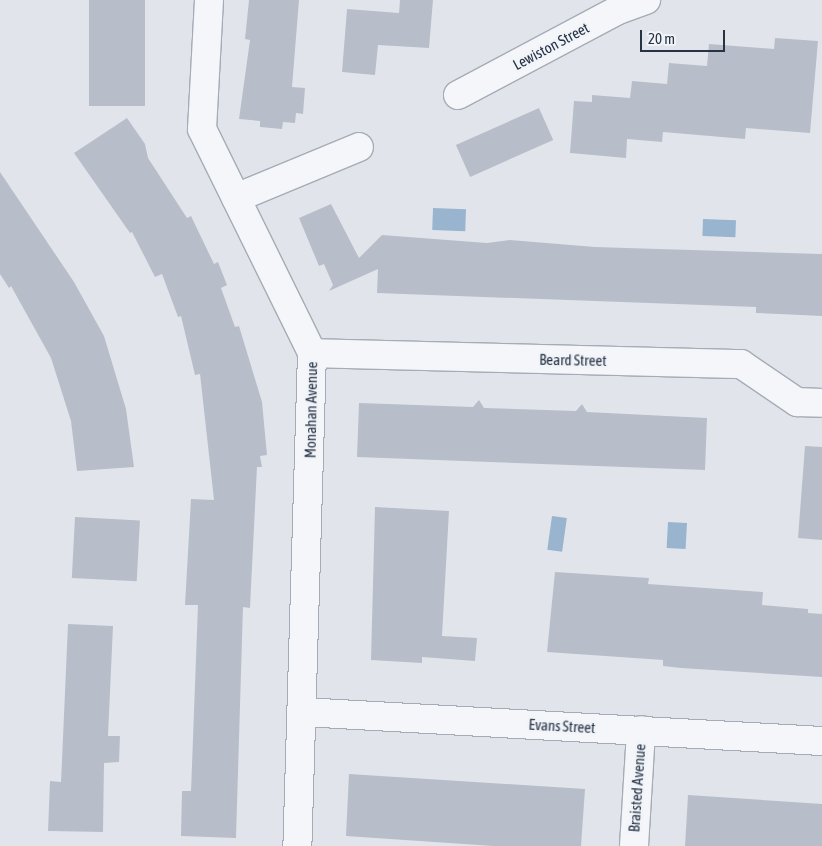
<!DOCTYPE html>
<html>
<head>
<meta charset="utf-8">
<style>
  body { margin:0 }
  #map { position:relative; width:822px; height:846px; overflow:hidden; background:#e1e5eb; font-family:"Asap Condensed",sans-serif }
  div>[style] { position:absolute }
  .water>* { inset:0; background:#99b4ce; transform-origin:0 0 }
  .building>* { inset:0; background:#b8bec9; transform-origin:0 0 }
  .roads { filter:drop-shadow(1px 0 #a5acb6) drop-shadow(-1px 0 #a5acb6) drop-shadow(0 1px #a5acb6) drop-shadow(0 -1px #a5acb6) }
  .street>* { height:28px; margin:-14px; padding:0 14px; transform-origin:14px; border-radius:14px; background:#f4f6f9 }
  span { translate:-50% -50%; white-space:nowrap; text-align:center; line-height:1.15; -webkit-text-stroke:5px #f1f4f8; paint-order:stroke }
  .street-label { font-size:15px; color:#273345 }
  .scale { position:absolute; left:640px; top:30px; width:85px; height:22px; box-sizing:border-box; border:2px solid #273345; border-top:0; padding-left:6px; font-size:15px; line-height:18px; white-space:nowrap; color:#273345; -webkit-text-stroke:4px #f1f4f8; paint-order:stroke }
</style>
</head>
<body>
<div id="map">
  <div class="water">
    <div style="left:433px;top:208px;width:33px;height:22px;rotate:2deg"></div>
    <div style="left:703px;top:219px;width:33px;height:17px;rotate:2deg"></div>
    <div style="left:552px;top:516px;width:15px;height:34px;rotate:8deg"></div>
    <div style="left:668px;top:522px;width:19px;height:26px;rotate:3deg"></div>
  </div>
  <div class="building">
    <div style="left:89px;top:0;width:56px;height:106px"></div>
    <div style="clip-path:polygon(249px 0,299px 0,292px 87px,305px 88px,303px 114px,296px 113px,295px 123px,283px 122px,282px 129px,260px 127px,260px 121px,239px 119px,250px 40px,245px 39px)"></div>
    <div style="clip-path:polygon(400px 0,433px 0,429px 48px,378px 45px,375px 75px,342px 72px,347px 9px,399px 13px)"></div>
    <div style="clip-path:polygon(775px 38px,818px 41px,810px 133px,746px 128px,745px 139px,663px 132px,662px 142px,627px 139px,626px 158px,570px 153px,574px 101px,592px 102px,592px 95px,630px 98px,632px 81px,667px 84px,669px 63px,707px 66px,709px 44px,774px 49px)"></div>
    <div style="left:539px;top:108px;width:35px;height:91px;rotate:66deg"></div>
    <div style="clip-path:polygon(127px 118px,145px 144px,148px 158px,187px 218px,191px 216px,214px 264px,218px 262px,227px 285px,221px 288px,235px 327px,239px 326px,262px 402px,267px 455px,260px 456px,262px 467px,257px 467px,250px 608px,243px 607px,236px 838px,181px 836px,182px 791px,191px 791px,198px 605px,185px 605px,191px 499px,214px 500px,200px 374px,195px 375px,181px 316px,178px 317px,162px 274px,155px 277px,132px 232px,130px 233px,74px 153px)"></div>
    <div style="clip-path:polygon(0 172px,74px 282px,104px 336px,126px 409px,134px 467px,77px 471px,71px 421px,51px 358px,11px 286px,9px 288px,0 274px)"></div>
    <div style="clip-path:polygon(331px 204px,359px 258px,382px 235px,487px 243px,510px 240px,595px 247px,822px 254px,822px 316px,756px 313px,756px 307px,377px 293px,378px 269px,329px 291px,333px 285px,324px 264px,319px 266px,299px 218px)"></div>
    <div style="clip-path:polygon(479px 400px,484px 408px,576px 411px,582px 404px,587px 412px,707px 418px,705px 470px,357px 457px,359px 403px,473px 407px)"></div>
    <div style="clip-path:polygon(805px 446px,822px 447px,822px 540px,798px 538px)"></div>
    <div style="clip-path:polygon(375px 507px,449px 511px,442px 636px,477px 638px,475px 661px,422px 657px,422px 663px,371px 660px)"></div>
    <div style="left:75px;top:517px;width:65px;height:61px;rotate:3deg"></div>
    <div style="clip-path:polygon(555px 572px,649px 578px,648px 584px,763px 592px,762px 605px,808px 609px,808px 613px,822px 614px,822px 677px,681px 668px,663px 666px,663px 660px,547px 652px)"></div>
    <div style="clip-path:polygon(68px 624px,113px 626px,108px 736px,120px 736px,119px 762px,104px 763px,103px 832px,48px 831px,50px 781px,61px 782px)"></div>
    <div style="clip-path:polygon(349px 774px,585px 789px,581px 846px,493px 846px,346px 836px)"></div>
    <div style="clip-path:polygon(688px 795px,822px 804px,822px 846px,685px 846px)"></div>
  </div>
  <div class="roads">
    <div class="street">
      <div style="left:209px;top:0;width:129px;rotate:93.1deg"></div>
      <div style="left:202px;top:129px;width:250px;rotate:63.8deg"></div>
      <div style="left:312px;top:353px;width:493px;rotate:91.7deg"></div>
      <div style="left:458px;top:95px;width:181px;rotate:-28deg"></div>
      <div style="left:618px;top:10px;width:30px;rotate:-20deg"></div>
      <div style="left:236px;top:198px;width:133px;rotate:-22.5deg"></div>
      <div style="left:312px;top:353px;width:429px;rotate:1.5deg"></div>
      <div style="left:741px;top:364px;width:68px;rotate:34.2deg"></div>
      <div style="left:797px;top:402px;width:25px;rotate:2deg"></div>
      <div style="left:303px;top:712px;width:520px;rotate:3.2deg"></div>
      <div style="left:634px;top:846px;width:116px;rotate:-86.5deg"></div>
    </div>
  </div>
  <div class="street-label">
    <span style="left:551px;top:46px;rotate:-28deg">Lewiston Street</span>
    <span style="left:573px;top:360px;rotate:1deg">Beard Street</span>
    <span style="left:311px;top:410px;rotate:-89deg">Monahan Avenue</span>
    <span style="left:562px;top:726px;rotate:3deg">Evans Street</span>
    <span style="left:637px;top:788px;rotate:-86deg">Braisted Avenue</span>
  </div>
  <div class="scale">20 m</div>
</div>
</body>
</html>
